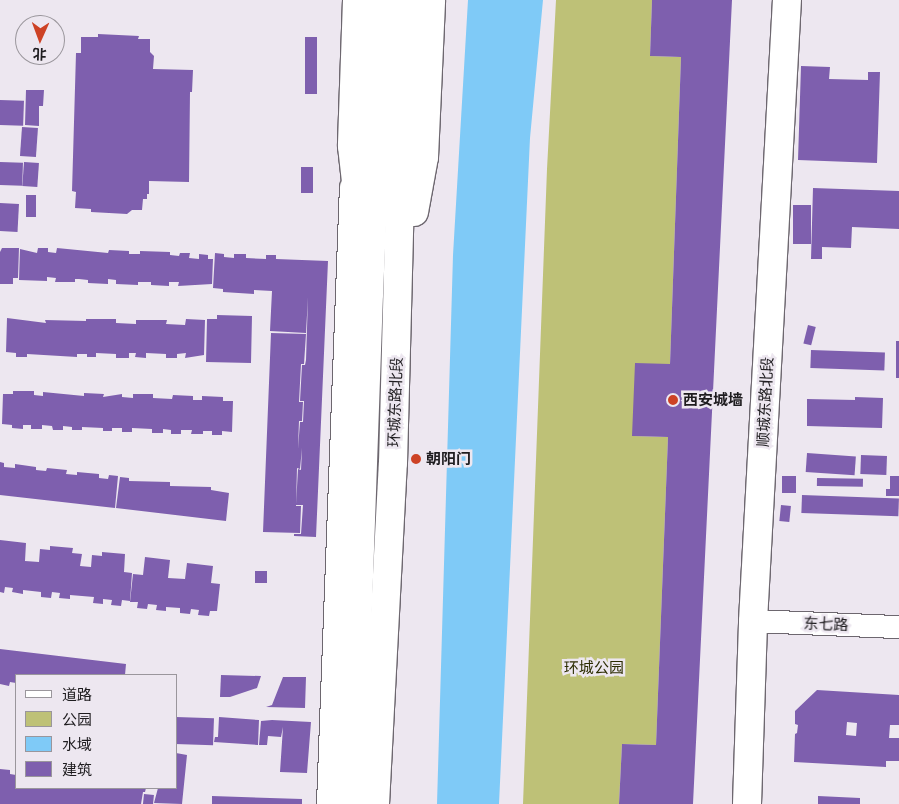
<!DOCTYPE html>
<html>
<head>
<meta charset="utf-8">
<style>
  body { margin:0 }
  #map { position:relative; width:899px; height:804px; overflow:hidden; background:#ede7f0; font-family:Montserrat,"Noto Sans SC",sans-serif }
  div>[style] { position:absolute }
  .green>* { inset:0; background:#bec177 }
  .water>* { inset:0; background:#7fcaf7 }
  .building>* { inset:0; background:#7e5fae; transform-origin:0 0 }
  .roads { filter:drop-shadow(1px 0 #6d676f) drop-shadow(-1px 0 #6d676f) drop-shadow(0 1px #6d676f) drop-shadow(0 -1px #6d676f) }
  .minor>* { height:22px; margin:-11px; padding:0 11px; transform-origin:11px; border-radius:11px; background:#fff }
  .tertiary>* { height:28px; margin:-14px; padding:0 14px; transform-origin:14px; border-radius:14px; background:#fff }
  .primary>* { height:28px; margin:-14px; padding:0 14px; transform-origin:14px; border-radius:14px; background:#fff }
  .dots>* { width:14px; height:14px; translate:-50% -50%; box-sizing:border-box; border:2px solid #ede7f0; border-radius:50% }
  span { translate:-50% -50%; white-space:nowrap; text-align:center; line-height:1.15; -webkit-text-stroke:5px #ede7f0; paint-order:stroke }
  .poi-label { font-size:15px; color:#1e1c1f; font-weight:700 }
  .left { translate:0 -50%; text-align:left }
  .street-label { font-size:15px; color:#1e1c1f }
  .park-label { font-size:15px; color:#2c2d02 }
  .legend { position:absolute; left:15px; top:674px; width:162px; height:115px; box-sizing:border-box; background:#ede7f0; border:1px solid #9a969c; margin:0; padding:6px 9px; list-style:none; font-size:15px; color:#1e1c1f }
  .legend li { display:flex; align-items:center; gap:10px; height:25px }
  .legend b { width:25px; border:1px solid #9a969c }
  .north { position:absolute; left:15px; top:15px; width:50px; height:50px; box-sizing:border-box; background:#ede7f0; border:1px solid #9a969c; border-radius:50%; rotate:182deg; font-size:14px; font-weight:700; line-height:20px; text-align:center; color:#1e1c1f }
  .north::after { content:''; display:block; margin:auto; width:18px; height:22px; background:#cd4225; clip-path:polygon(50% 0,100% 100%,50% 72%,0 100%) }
</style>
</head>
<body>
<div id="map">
  <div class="green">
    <div style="clip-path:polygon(556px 0,652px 0,650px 56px,681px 57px,670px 364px,633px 436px,668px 437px,656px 745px,622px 744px,619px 804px,523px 804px,547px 169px)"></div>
  </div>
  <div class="water">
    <div style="clip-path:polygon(468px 0,543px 0,530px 138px,499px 804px,437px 804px,453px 255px)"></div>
  </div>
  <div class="building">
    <div style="clip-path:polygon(652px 0,732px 0,693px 804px,619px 804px,622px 744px,656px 745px,668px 437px,632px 436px,635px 363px,670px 364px,681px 57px,650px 56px)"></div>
    <div style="clip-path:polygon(98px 34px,139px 36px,138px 39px,150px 39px,150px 52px,154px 56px,153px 69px,193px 70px,192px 92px,190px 92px,189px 182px,149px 181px,149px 194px,147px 194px,147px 199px,143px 199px,142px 210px,132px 210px,127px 214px,91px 212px,91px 209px,75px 208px,76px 192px,72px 191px,76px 53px,81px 53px,81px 37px,98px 37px)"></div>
    <div style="left:305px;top:37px;width:12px;height:57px"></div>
    <div style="clip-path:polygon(801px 66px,830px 67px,829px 79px,868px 80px,868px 72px,880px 72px,877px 163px,798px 160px)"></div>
    <div style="clip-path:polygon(26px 90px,44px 90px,43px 106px,39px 106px,39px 126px,25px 125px)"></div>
    <div style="left:0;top:100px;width:24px;height:25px;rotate:2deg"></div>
    <div style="left:22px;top:127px;width:16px;height:29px;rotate:4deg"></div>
    <div style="left:0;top:162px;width:23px;height:23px;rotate:2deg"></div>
    <div style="left:24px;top:162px;width:15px;height:24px;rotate:4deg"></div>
    <div style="left:301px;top:167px;width:12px;height:26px"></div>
    <div style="clip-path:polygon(813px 188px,899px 191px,899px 229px,852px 227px,851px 248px,822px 247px,822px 259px,811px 259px)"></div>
    <div style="left:26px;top:195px;width:10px;height:22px"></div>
    <div style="left:0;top:203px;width:19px;height:28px;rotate:3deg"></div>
    <div style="left:793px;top:205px;width:18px;height:39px"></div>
    <div style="clip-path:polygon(2px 248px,19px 248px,18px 278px,13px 278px,13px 284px,0 284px,0 252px)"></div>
    <div style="clip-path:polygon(38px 248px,48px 248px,48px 252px,56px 253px,57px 248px,108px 253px,109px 250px,129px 251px,129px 254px,140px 254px,140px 251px,170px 252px,170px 255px,179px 256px,180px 253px,190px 253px,189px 258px,199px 259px,199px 254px,208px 255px,208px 259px,213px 259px,212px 284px,178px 286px,179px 282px,169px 282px,169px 286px,151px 285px,151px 282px,138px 282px,138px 285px,116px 284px,116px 280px,108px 279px,108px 284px,88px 283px,88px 280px,79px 279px,75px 279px,75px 282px,55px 282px,56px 278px,47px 277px,47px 281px,19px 280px,20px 249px,37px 253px)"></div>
    <div style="clip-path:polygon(215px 253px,224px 254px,224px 257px,234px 258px,234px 254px,246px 254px,246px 258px,266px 259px,266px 255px,276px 255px,276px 259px,328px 261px,316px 537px,294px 536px,294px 534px,301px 534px,303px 505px,296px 505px,298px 469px,301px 470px,302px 448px,300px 469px,297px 468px,296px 506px,301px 506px,300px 533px,263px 532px,271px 333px,306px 334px,304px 364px,301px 364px,299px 402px,303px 402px,302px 421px,299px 421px,298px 449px,300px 422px,303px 422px,304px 401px,300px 401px,302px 365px,305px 365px,306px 360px,308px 297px,306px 333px,270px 331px,272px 291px,254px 290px,254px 294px,223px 292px,223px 289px,213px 288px)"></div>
    <div style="clip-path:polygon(217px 315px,252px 316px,251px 363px,206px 362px,207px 319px,217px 319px)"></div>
    <div style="clip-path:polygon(7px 318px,46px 323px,45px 320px,86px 321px,86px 319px,116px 319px,116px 323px,136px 324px,136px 320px,167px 320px,166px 324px,185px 325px,186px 319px,205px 320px,204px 355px,185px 358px,186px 353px,177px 354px,177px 358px,166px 358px,166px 354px,146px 353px,146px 358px,135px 357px,136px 353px,129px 353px,129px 358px,116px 358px,116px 354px,96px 353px,96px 357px,87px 357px,87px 354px,77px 354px,77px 357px,27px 354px,27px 357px,16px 357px,16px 353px,6px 352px)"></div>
    <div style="left:808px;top:325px;width:8px;height:19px;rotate:14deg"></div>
    <div style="left:896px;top:341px;width:3px;height:37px"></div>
    <div style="left:811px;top:350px;width:74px;height:18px;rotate:2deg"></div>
    <div style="clip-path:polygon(13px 391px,34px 391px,34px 395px,43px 396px,43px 392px,84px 396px,84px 393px,104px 394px,103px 397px,122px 394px,122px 397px,133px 398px,133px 394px,153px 394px,153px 398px,172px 399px,173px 395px,193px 396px,193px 400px,202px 400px,202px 396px,223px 397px,223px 401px,233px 401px,232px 432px,222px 431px,222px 435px,212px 435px,212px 431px,203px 431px,203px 434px,191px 434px,192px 430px,181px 430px,181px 434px,171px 434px,171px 430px,163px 429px,163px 433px,152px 433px,152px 429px,132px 428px,132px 432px,122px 432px,122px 428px,112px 428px,112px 431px,103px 431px,103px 428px,82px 427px,82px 430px,72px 430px,72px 427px,63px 426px,63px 430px,53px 430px,52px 426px,42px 425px,42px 429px,31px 429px,31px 425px,23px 425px,23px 429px,12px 428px,12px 425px,2px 424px,3px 394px,13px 394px)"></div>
    <div style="clip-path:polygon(855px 397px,883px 398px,882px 428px,807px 426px,807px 399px,855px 400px)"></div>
    <div style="left:807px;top:453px;width:49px;height:19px;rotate:4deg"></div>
    <div style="left:861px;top:455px;width:26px;height:19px;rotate:2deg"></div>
    <div style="clip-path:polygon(0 462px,4px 463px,4px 467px,15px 468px,15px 464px,36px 467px,36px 470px,46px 471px,47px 468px,67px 470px,66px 474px,77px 475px,77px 472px,99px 474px,99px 478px,108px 479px,109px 475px,118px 476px,115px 508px,0 495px)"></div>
    <div style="left:782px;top:476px;width:14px;height:17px"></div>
    <div style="clip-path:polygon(890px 476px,899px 476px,899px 496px,886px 496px,886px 489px,890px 489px)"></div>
    <div style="clip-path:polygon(120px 477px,129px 478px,129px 481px,170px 482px,170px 486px,211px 487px,211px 490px,229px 493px,226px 521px,116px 508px)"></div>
    <div style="left:817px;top:478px;width:46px;height:8px;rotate:1deg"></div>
    <div style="left:802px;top:495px;width:97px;height:18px;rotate:2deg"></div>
    <div style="left:781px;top:505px;width:10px;height:16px;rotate:6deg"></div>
    <div style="clip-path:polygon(0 540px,26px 543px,25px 561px,39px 562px,40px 549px,50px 550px,50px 546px,73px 548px,72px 553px,82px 554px,80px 566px,91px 567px,92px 555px,102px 556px,102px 552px,125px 554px,124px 572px,132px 573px,130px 601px,122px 600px,121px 606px,111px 605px,112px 600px,103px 599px,103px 604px,93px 603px,94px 597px,70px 595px,70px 599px,59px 598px,60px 593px,52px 592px,51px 598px,41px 597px,41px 592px,23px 590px,23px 594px,12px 592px,13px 588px,5px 587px,4px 593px,0 592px)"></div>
    <div style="clip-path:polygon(145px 557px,170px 560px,168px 578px,185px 579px,187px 563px,213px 566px,211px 583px,220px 584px,217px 611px,210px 611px,209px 616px,198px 615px,199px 610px,191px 609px,190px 614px,180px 613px,180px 608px,166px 607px,166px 611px,156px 610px,157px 605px,148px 604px,147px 609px,137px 608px,138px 602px,130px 602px,133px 574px,143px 575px)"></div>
    <div style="left:255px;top:571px;width:12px;height:12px"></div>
    <div style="clip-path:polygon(0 649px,126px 664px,125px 675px,16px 675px,16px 683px,10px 682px,9px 686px,0 684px)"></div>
    <div style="clip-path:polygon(221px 675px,261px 676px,257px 688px,230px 697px,220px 697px)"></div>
    <div style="clip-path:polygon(283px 677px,306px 677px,305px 708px,266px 707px,272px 705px)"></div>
    <div style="clip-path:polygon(evenodd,817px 690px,899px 695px,899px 725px,890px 725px,889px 738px,899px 738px,899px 761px,886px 761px,886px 767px,794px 762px,795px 734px,797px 733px,798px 725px,795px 724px,795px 711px,817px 690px,847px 722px,857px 723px,856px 736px,846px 735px,847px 722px)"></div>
    <div style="left:176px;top:717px;width:38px;height:27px;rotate:2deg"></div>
    <div style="clip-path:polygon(219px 717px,259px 720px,258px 745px,214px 742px,215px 737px,218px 737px)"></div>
    <div style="clip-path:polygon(272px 720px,311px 722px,307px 773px,280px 772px,283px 727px,281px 737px,268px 736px,267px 745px,259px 745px,261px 721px)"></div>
    <div style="clip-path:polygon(176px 753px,187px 755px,182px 804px,154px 803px,158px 788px,176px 788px)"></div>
    <div style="clip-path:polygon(0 769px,10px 770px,10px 774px,16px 775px,16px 788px,146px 788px,145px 792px,143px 792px,141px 804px,0 804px)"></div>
    <div style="left:144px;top:794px;width:10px;height:10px;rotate:6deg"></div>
    <div style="clip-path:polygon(212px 796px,302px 799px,302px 804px,212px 804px)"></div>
    <div style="clip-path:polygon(818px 796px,860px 798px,860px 804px,818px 804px)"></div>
  </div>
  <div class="roads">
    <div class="minor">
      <div style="left:753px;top:621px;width:146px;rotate:2.4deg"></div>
      <div style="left:328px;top:804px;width:617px;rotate:-87.87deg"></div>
    </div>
    <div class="tertiary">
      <div style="left:747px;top:804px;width:183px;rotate:-88.1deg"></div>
      <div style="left:753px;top:621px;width:622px;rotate:-86.87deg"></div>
    </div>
    <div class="primary">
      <div style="left:357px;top:0;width:146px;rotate:92deg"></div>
      <div style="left:352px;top:146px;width:62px;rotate:83.6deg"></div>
      <div style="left:414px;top:212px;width:56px;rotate:-79.7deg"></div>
      <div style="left:424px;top:157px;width:157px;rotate:-87.4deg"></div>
      <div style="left:351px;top:804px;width:510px;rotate:-87.98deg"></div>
      <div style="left:369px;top:294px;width:294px;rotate:-87.5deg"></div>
      <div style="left:375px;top:804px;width:341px;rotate:-87deg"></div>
      <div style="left:393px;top:463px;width:463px;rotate:-88.5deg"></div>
    </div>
  </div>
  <div class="dots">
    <div style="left:673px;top:400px;background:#cd4225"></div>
    <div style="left:416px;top:459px;background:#cd4225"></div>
  </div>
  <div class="poi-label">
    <span class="left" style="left:683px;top:400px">西安城墙</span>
    <span class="left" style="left:426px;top:459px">朝阳门</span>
  </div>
  <div class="street-label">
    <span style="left:395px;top:402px;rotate:-88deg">环城东路北段</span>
    <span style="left:765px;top:402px;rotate:-87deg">顺城东路北段</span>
    <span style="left:826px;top:624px;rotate:2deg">东七路</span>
  </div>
  <div class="park-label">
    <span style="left:594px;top:668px">环城公园</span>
  </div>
  <ul class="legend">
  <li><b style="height:6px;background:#fff"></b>道路</li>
  <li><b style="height:14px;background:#bec177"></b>公园</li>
  <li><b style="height:14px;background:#7fcaf7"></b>水域</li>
  <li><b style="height:14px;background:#7e5fae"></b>建筑</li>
  </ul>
  <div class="north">北</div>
</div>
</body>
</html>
